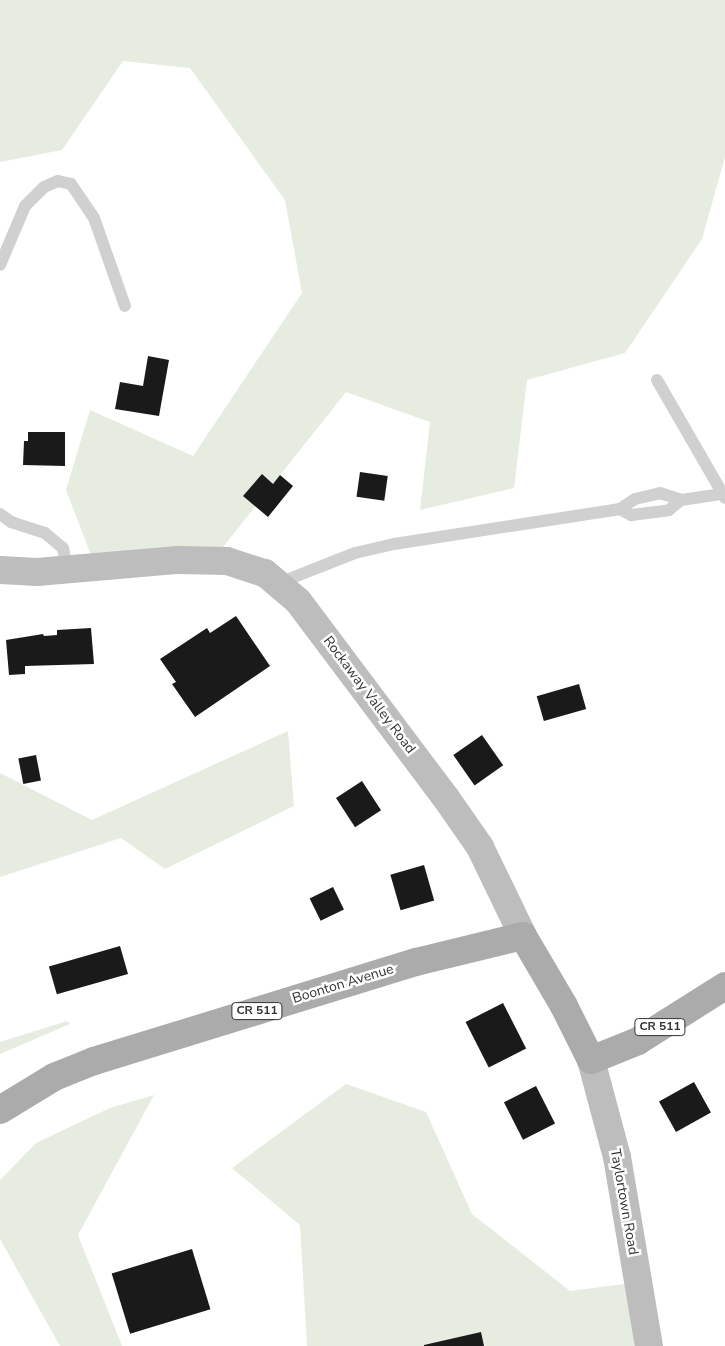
<!DOCTYPE html>
<html>
<head>
<meta charset="utf-8">
<style>
  body { margin:0 }
  #map { position:relative; width:725px; height:1346px; overflow:hidden; background:#fff; font-family:"Nunito Sans",sans-serif }
  div>[style] { position:absolute }
  .green>* { inset:0; background:#e6ecdf }
  .building>* { inset:0; background:#1a1a1a; transform-origin:0 0 }
  .lane>* { height:12px; margin:-6px; padding:0 6px; transform-origin:6px; border-radius:6px; background:#d0d0d0 }
  .secondary>* { height:28px; margin:-14px; padding:0 14px; transform-origin:14px; border-radius:14px; background:#bdbdbd }
  .primary>* { height:28px; margin:-14px; padding:0 14px; transform-origin:14px; border-radius:14px; background:#ababab }
  span { translate:-50% -50%; white-space:nowrap; text-align:center; line-height:1.15; -webkit-text-stroke:5px #fff; paint-order:stroke }
  .shield-label span { padding:1px 4px; background:#fff; border:1px solid; border-radius:4px; -webkit-text-stroke-width:0 }
  .shield-label { font-size:12px; color:#333; font-weight:700 }
  .street-label { font-size:14px; color:#333 }
</style>
</head>
<body>
<div id="map">
  <div class="green">
    <div style="clip-path:polygon(0 0,725px 0,725px 157px,702px 239px,625px 353px,527px 380px,514px 488px,420px 510px,430px 422px,346px 392px,212px 561px,96px 568px,66px 490px,90px 410px,193px 456px,302px 293px,285px 200px,190px 68px,123px 61px,62px 150px,0 162px)"></div>
    <div style="clip-path:polygon(288px 731px,294px 806px,165px 869px,121px 838px,0 877px,0 773px,92px 820px)"></div>
    <div style="clip-path:polygon(67px 1021px,70px 1024px,0 1054px,0 1042px)"></div>
    <div style="clip-path:polygon(346px 1084px,426px 1112px,472px 1214px,570px 1291px,640px 1282px,651px 1346px,307px 1346px,300px 1225px,232px 1168px)"></div>
    <div style="clip-path:polygon(154px 1095px,78px 1235px,122px 1346px,60px 1346px,0 1239px,0 1180px,36px 1143px,110px 1108px)"></div>
  </div>
  <div class="building">
    <div style="clip-path:polygon(148px 356px,169px 360px,159px 416px,115px 409px,120px 382px,143px 386px)"></div>
    <div style="clip-path:polygon(28px 432px,65px 432px,65px 466px,23px 465px,24px 441px,28px 441px)"></div>
    <div style="left:360px;top:472px;width:28px;height:25px;rotate:8deg"></div>
    <div style="clip-path:polygon(262px 474px,273px 484px,280px 475px,293px 486px,268px 517px,243px 496px)"></div>
    <div style="clip-path:polygon(236px 616px,270px 666px,195px 717px,172px 684px,176px 682px,160px 659px,207px 628px,210px 633px)"></div>
    <div style="clip-path:polygon(91px 628px,94px 664px,25px 666px,25px 674px,9px 675px,6px 640px,43px 634px,44px 636px,57px 635px,57px 630px)"></div>
    <div style="left:579px;top:684px;width:26px;height:44px;rotate:74deg"></div>
    <div style="left:482px;top:735px;width:37px;height:35px;rotate:55deg"></div>
    <div style="left:36px;top:755px;width:26px;height:18px;rotate:79deg"></div>
    <div style="left:362px;top:781px;width:35px;height:31px;rotate:57deg"></div>
    <div style="left:424px;top:865px;width:37px;height:35px;rotate:74deg"></div>
    <div style="left:333px;top:887px;width:25px;height:26px;rotate:64deg"></div>
    <div style="left:120px;top:946px;width:29px;height:74px;rotate:74deg"></div>
    <div style="left:503px;top:1003px;width:51px;height:42px;rotate:63deg"></div>
    <div style="left:694px;top:1082px;width:35px;height:40px;rotate:61deg"></div>
    <div style="left:536px;top:1086px;width:42px;height:36px;rotate:63deg"></div>
    <div style="left:192px;top:1249px;width:63px;height:84px;rotate:73deg"></div>
    <div style="clip-path:polygon(481px 1332px,484px 1346px,424px 1346px,424px 1345px)"></div>
  </div>
  <div class="lane">
    <div style="left:0;top:265px;width:64px;rotate:-67deg"></div>
    <div style="left:25px;top:206px;width:27px;rotate:-45deg"></div>
    <div style="left:44px;top:187px;width:15px;rotate:-23deg"></div>
    <div style="left:58px;top:181px;width:13px;rotate:13deg"></div>
    <div style="left:71px;top:184px;width:41px;rotate:55.9deg"></div>
    <div style="left:94px;top:218px;width:93px;rotate:70.6deg"></div>
    <div style="left:657px;top:380px;width:136px;rotate:60deg"></div>
    <div style="left:620px;top:509px;width:13px;rotate:29deg"></div>
    <div style="left:631px;top:515px;width:38px;rotate:-7deg"></div>
    <div style="left:669px;top:510px;width:16px;rotate:-40deg"></div>
    <div style="left:0;top:514px;width:14px;rotate:36deg"></div>
    <div style="left:11px;top:522px;width:36px;rotate:18deg"></div>
    <div style="left:45px;top:533px;width:23px;rotate:40deg"></div>
    <div style="left:63px;top:548px;width:21px;rotate:79deg"></div>
    <div style="left:279px;top:583px;width:82px;rotate:-21.5deg"></div>
    <div style="left:355px;top:553px;width:40px;rotate:-13deg"></div>
    <div style="left:394px;top:544px;width:229px;rotate:-8.8deg"></div>
    <div style="left:620px;top:509px;width:18px;rotate:-34deg"></div>
    <div style="left:635px;top:499px;width:26px;rotate:-13deg"></div>
    <div style="left:660px;top:493px;width:22px;rotate:18deg"></div>
    <div style="left:681px;top:500px;width:40px;rotate:-8.5deg"></div>
  </div>
  <div class="secondary">
    <div style="left:0;top:570px;width:37px;rotate:3deg"></div>
    <div style="left:37px;top:572px;width:142px;rotate:-4.9deg"></div>
    <div style="left:178px;top:560px;width:49px;rotate:1.2deg"></div>
    <div style="left:227px;top:561px;width:40px;rotate:18deg"></div>
    <div style="left:265px;top:573px;width:43px;rotate:40.3deg"></div>
    <div style="left:298px;top:601px;width:246px;rotate:53.1deg"></div>
    <div style="left:446px;top:798px;width:60px;rotate:55.2deg"></div>
    <div style="left:480px;top:847px;width:99px;rotate:64.2deg"></div>
    <div style="left:591px;top:1060px;width:100px;rotate:75deg"></div>
    <div style="left:617px;top:1157px;width:192px;rotate:80.4deg"></div>
  </div>
  <div class="primary">
    <div style="left:0;top:1110px;width:63px;rotate:-31.4deg"></div>
    <div style="left:54px;top:1077px;width:43px;rotate:-21.8deg"></div>
    <div style="left:94px;top:1061px;width:337px;rotate:-17.1deg"></div>
    <div style="left:416px;top:962px;width:110px;rotate:-13.7deg"></div>
    <div style="left:523px;top:936px;width:81px;rotate:59.6deg"></div>
    <div style="left:564px;top:1006px;width:60px;rotate:63.4deg"></div>
    <div style="left:591px;top:1060px;width:51px;rotate:-22deg"></div>
    <div style="left:638px;top:1041px;width:103px;rotate:-32.3deg"></div>
  </div>
  <div class="shield-label">
    <span style="left:257px;top:1011px">CR 511</span>
    <span style="left:660px;top:1027px">CR 511</span>
  </div>
  <div class="street-label">
    <span style="left:369px;top:695px;rotate:53deg">Rockaway Valley Road</span>
    <span style="left:343px;top:984px;rotate:-17deg">Boonton Avenue</span>
    <span style="left:624px;top:1202px;rotate:80deg">Taylortown Road</span>
  </div>
</div>
</body>
</html>
